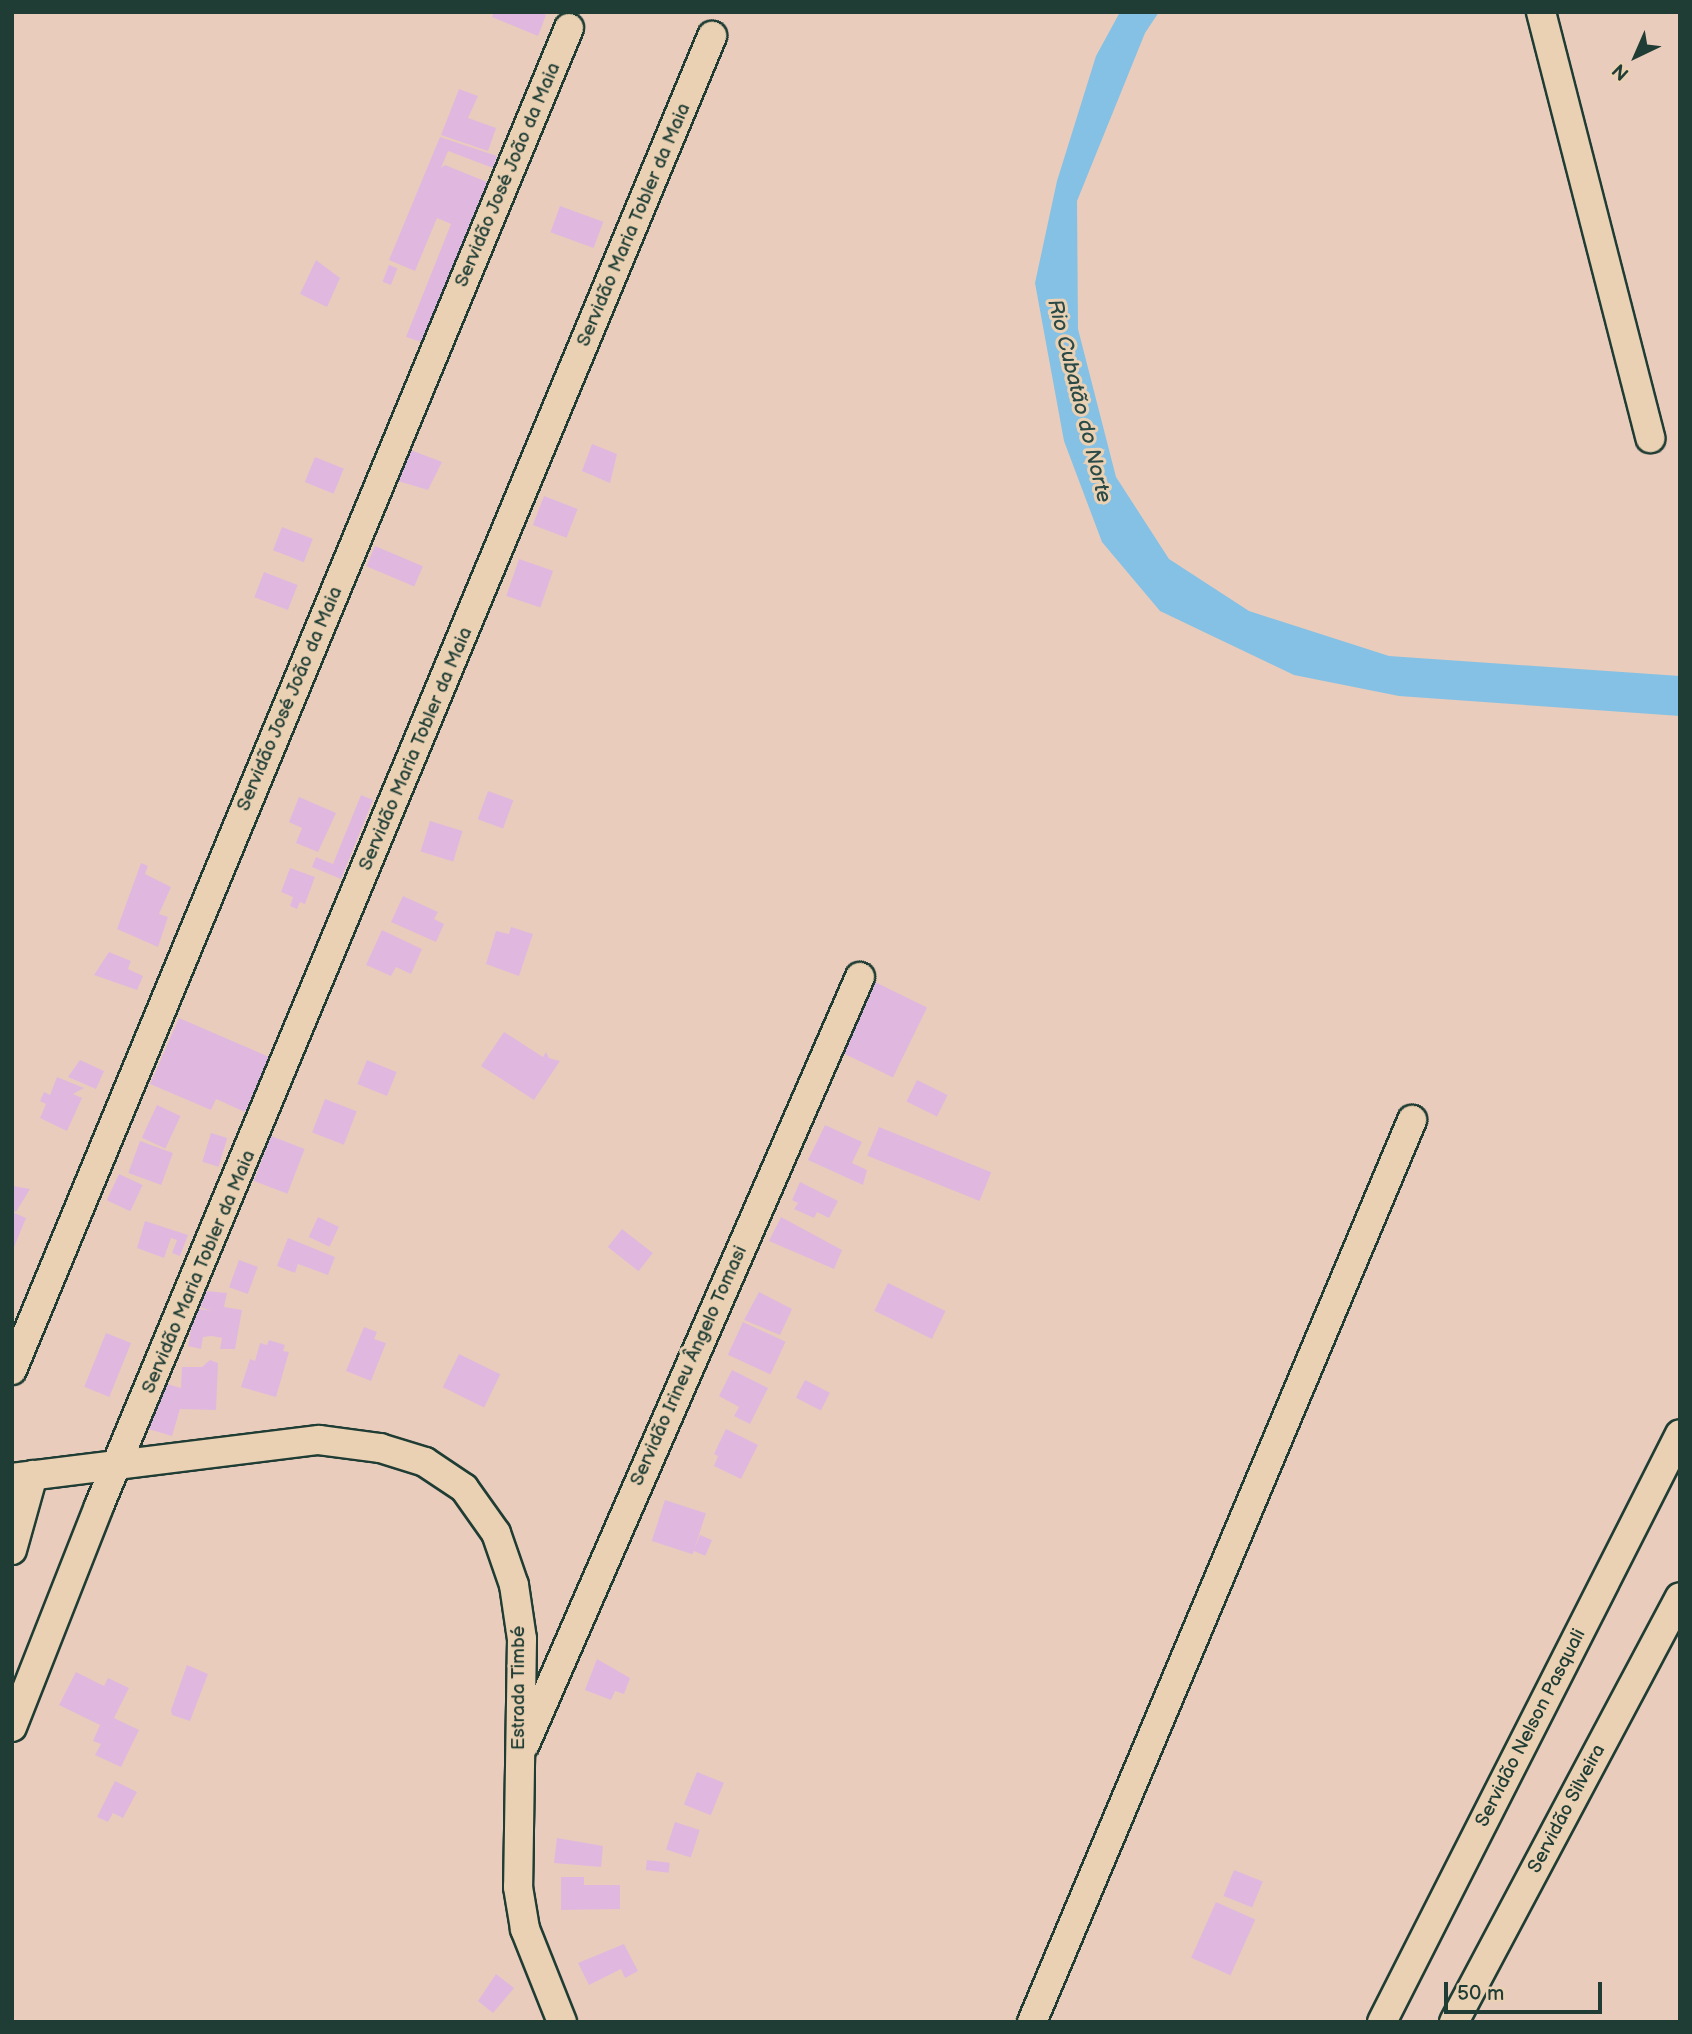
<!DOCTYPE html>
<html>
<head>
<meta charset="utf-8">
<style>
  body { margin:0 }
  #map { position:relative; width:1692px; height:2034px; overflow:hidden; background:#e9ccbc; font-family:"Balsamiq Sans",sans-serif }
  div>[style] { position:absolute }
  .water>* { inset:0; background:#85c1e5 }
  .building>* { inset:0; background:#e0b8df; transform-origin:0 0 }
  .roads { filter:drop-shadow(2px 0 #1f3d34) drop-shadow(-2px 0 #1f3d34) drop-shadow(0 2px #1f3d34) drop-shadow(0 -2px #1f3d34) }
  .minor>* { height:28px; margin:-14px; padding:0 14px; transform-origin:14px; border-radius:14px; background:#ebd1b3 }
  span { translate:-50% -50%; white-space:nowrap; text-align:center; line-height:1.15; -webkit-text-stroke:6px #ebd1b3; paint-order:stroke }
  .street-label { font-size:19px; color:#1f3d34 }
  .water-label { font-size:21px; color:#294a46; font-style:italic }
  .frame { position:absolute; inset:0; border:14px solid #1f3d34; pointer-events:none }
  .north { position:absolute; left:1601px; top:21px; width:70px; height:70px; -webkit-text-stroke:5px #ebd1b3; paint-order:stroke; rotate:224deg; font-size:19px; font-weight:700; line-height:28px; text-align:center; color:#1f3d34 }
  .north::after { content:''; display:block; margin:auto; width:24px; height:32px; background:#1f3d34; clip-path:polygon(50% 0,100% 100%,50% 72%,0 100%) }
  .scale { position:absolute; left:1444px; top:1982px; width:158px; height:32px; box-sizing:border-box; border:4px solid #1f3d34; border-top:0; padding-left:9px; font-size:21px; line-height:24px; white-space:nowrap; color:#1f3d34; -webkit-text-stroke:5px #ebd1b3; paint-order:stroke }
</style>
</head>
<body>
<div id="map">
  <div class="water">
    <div style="clip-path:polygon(1120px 12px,1159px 12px,1145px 33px,1077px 201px,1078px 329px,1116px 477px,1169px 559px,1249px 611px,1389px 656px,1680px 676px,1680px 716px,1399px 696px,1294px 675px,1160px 611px,1102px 542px,1064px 441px,1035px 283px,1057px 181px,1096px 56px)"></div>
  </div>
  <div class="building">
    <div style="clip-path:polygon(494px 12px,539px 12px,546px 15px,538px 36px,492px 17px)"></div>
    <div style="clip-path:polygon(459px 89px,478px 96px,468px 118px,496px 128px,488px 151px,441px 135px)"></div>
    <div style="clip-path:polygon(440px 137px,497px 156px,493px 168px,448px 151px,441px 168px,445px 165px,487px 182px,422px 342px,406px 337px,451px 224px,437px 218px,415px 271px,389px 260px)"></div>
    <div style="left:560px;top:206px;width:46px;height:28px;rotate:20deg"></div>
    <div style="clip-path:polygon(316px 260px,340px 278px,327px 307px,300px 294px)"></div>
    <div style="left:389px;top:265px;width:9px;height:18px;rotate:21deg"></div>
    <div style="clip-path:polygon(592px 444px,617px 454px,610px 483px,582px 471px)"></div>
    <div style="clip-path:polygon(408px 449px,442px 462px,428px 490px,398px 481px)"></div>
    <div style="left:315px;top:457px;width:31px;height:27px;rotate:22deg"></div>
    <div style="left:544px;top:496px;width:36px;height:31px;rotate:21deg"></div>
    <div style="left:282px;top:527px;width:33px;height:25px;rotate:21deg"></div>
    <div style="left:375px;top:546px;width:52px;height:22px;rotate:23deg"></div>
    <div style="left:519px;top:559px;width:36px;height:39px;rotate:19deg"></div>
    <div style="left:264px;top:572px;width:36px;height:27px;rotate:21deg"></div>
    <div style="left:488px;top:791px;width:27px;height:30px;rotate:20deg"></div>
    <div style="clip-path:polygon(361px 795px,373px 800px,341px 879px,312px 867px,316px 857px,333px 864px)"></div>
    <div style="clip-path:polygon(299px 797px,336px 813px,318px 852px,296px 843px,302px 828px,289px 822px)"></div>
    <div style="left:430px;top:821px;width:34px;height:32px;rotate:17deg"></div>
    <div style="clip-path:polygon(141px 863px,148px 866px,145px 874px,171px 887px,159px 914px,168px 917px,158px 947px,117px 929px)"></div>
    <div style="clip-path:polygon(290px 868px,315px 877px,305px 904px,300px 902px,297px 909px,290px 906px,293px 897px,281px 892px)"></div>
    <div style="clip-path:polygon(403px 896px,438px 912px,434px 919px,444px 924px,436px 942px,391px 922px)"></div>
    <div style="clip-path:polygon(511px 927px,533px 934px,519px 976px,486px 964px,496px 931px,509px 934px)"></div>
    <div style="clip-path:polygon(382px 930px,422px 949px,411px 974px,396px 967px,391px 976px,366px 965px)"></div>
    <div style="clip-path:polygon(109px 952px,131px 961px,128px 969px,143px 976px,137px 990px,94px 975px)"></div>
    <div style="left:875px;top:982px;width:58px;height:78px;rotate:26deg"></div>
    <div style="clip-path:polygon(179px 1018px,269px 1057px,245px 1112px,216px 1099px,211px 1110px,150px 1084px)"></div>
    <div style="clip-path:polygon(504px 1032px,543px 1057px,546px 1052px,549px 1058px,560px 1061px,534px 1100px,481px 1066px)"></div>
    <div style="clip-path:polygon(80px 1060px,104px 1071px,96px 1089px,68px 1077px)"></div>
    <div style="left:367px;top:1060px;width:32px;height:26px;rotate:22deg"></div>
    <div style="clip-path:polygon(57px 1077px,84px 1088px,73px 1094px,82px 1098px,67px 1131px,40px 1118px,46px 1104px,40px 1101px,44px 1092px,50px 1095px)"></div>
    <div style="left:917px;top:1080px;width:34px;height:24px;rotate:26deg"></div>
    <div style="left:325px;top:1099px;width:34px;height:36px;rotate:21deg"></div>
    <div style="left:157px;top:1105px;width:26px;height:36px;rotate:25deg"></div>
    <div style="clip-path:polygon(825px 1125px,862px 1142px,852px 1163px,867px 1170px,863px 1185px,808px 1160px)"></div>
    <div style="left:879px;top:1127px;width:121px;height:31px;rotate:22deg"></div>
    <div style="left:211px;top:1133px;width:17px;height:30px;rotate:17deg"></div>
    <div style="left:271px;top:1136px;width:36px;height:48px;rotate:21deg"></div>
    <div style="left:140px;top:1141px;width:35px;height:34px;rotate:20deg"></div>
    <div style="left:119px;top:1174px;width:26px;height:29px;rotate:25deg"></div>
    <div style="clip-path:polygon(800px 1182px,838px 1201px,829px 1218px,817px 1212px,814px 1218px,794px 1209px,798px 1203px,792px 1200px)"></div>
    <div style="clip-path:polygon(13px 1186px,30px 1189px,16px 1212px,12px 1210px)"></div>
    <div style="clip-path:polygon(12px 1212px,26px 1218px,12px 1252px)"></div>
    <div style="left:318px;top:1217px;width:23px;height:22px;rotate:25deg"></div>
    <div style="clip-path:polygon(781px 1217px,842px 1250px,834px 1269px,769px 1241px)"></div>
    <div style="clip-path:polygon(145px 1221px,188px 1235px,180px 1256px,172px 1253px,177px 1240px,171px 1238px,164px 1258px,137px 1248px)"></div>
    <div style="left:622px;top:1229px;width:39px;height:23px;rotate:38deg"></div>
    <div style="clip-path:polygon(288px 1238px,335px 1257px,328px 1275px,298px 1264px,295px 1273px,277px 1266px)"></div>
    <div style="left:239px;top:1260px;width:20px;height:29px;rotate:20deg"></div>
    <div style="left:888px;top:1283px;width:64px;height:31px;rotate:26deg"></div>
    <div style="clip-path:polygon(206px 1291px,227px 1293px,224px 1307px,242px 1310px,235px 1349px,220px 1349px,222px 1338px,212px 1336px,203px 1337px,201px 1349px,188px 1346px,195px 1308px,211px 1311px,200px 1307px)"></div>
    <div style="clip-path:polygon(759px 1292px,792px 1309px,780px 1335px,744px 1320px)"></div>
    <div style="left:743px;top:1322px;width:47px;height:36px;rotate:25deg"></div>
    <div style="clip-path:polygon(364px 1327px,377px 1332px,374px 1339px,386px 1343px,371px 1381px,346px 1371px)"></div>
    <div style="left:106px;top:1333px;width:27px;height:58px;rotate:22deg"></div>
    <div style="clip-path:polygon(269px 1340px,285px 1345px,283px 1351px,289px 1352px,276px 1397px,241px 1387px,250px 1359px,255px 1361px,260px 1343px,267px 1345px)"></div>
    <div style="left:459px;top:1354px;width:46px;height:37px;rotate:26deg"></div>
    <div style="clip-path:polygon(210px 1360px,218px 1363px,216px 1410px,180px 1409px,172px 1436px,145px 1428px,160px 1382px,181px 1388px,182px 1367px,202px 1367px)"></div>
    <div style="clip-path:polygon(732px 1370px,768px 1388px,750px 1424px,734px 1416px,739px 1407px,719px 1396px)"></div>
    <div style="left:805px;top:1380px;width:28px;height:20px;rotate:27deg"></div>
    <div style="clip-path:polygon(726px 1429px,758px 1445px,741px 1479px,714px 1466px,718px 1456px,714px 1454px)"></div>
    <div style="left:665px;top:1500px;width:43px;height:43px;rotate:18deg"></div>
    <div style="left:700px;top:1535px;width:13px;height:17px;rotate:23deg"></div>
    <div style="clip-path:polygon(597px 1659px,630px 1678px,624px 1694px,615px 1691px,611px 1700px,585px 1690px)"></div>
    <div style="clip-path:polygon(187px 1665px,208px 1674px,190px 1721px,172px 1715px,171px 1710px)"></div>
    <div style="clip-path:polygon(76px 1672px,104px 1686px,108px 1678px,129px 1688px,114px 1718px,139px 1730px,121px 1767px,95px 1755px,101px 1744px,93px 1741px,100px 1725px,59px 1705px)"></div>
    <div style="left:697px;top:1772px;width:29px;height:35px;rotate:22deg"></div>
    <div style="clip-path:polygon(115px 1781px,137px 1792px,123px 1818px,113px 1813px,108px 1822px,97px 1817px)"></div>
    <div style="left:675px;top:1822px;width:26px;height:29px;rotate:18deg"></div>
    <div style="clip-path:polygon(557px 1838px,603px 1846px,601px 1867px,554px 1863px)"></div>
    <div style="left:647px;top:1860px;width:23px;height:10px;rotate:7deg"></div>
    <div style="left:1234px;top:1870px;width:31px;height:28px;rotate:22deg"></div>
    <div style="clip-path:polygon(561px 1877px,584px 1877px,584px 1885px,620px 1885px,620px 1909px,561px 1910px)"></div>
    <div style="left:1216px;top:1902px;width:43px;height:61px;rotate:24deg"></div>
    <div style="clip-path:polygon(624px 1944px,638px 1971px,625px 1978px,621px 1969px,589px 1985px,578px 1963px)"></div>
    <div style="clip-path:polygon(496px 1974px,514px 1988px,493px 2013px,478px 2001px)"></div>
  </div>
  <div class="roads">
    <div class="minor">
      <div style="left:1541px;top:12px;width:440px;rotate:75.6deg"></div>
      <div style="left:12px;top:1370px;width:1453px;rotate:-67.46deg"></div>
      <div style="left:12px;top:1478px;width:309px;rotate:-7.1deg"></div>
      <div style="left:319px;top:1440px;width:62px;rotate:7.5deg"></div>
      <div style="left:380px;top:1448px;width:47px;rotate:17.3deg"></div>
      <div style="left:425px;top:1462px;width:47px;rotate:33.7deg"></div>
      <div style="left:464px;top:1488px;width:55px;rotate:54.6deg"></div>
      <div style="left:496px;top:1533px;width:55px;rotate:70.9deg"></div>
      <div style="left:514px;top:1585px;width:55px;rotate:81.6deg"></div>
      <div style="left:522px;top:1639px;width:248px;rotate:90.9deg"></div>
      <div style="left:518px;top:1887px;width:43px;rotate:80.5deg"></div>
      <div style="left:525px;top:1929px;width:100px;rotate:68.3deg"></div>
      <div style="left:12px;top:1550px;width:78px;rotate:-74.4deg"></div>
      <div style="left:12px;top:1727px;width:238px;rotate:-68.5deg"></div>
      <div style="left:99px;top:1506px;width:1593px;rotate:-67.36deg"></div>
      <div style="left:525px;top:1744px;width:837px;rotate:-66.41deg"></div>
      <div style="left:1032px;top:2022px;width:979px;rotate:-67.15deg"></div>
      <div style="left:1382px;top:2022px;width:659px;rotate:-63.12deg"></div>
      <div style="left:1454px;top:2022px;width:481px;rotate:-62deg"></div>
    </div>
  </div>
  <div class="street-label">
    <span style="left:508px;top:175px;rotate:-67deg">Servidão José João da Maia</span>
    <span style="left:634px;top:225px;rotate:-67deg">Servidão Maria Tobler da Maia</span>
    <span style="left:290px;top:699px;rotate:-67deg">Servidão José João da Maia</span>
    <span style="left:416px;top:749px;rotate:-67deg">Servidão Maria Tobler da Maia</span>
    <span style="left:199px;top:1272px;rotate:-67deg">Servidão Maria Tobler da Maia</span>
    <span style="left:689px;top:1366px;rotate:-66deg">Servidão Irineu Ângelo Tomasi</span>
    <span style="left:519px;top:1688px;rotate:-90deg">Estrada Timbé</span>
    <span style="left:1531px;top:1728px;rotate:-63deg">Servidão Nelson Pasquali</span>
    <span style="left:1567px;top:1809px;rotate:-62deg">Servidão Silveira</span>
  </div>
  <div class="water-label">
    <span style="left:1079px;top:401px;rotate:76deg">Rio Cubatão do Norte</span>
  </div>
  <div class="frame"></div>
  <div class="north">N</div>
  <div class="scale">50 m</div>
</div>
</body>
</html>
